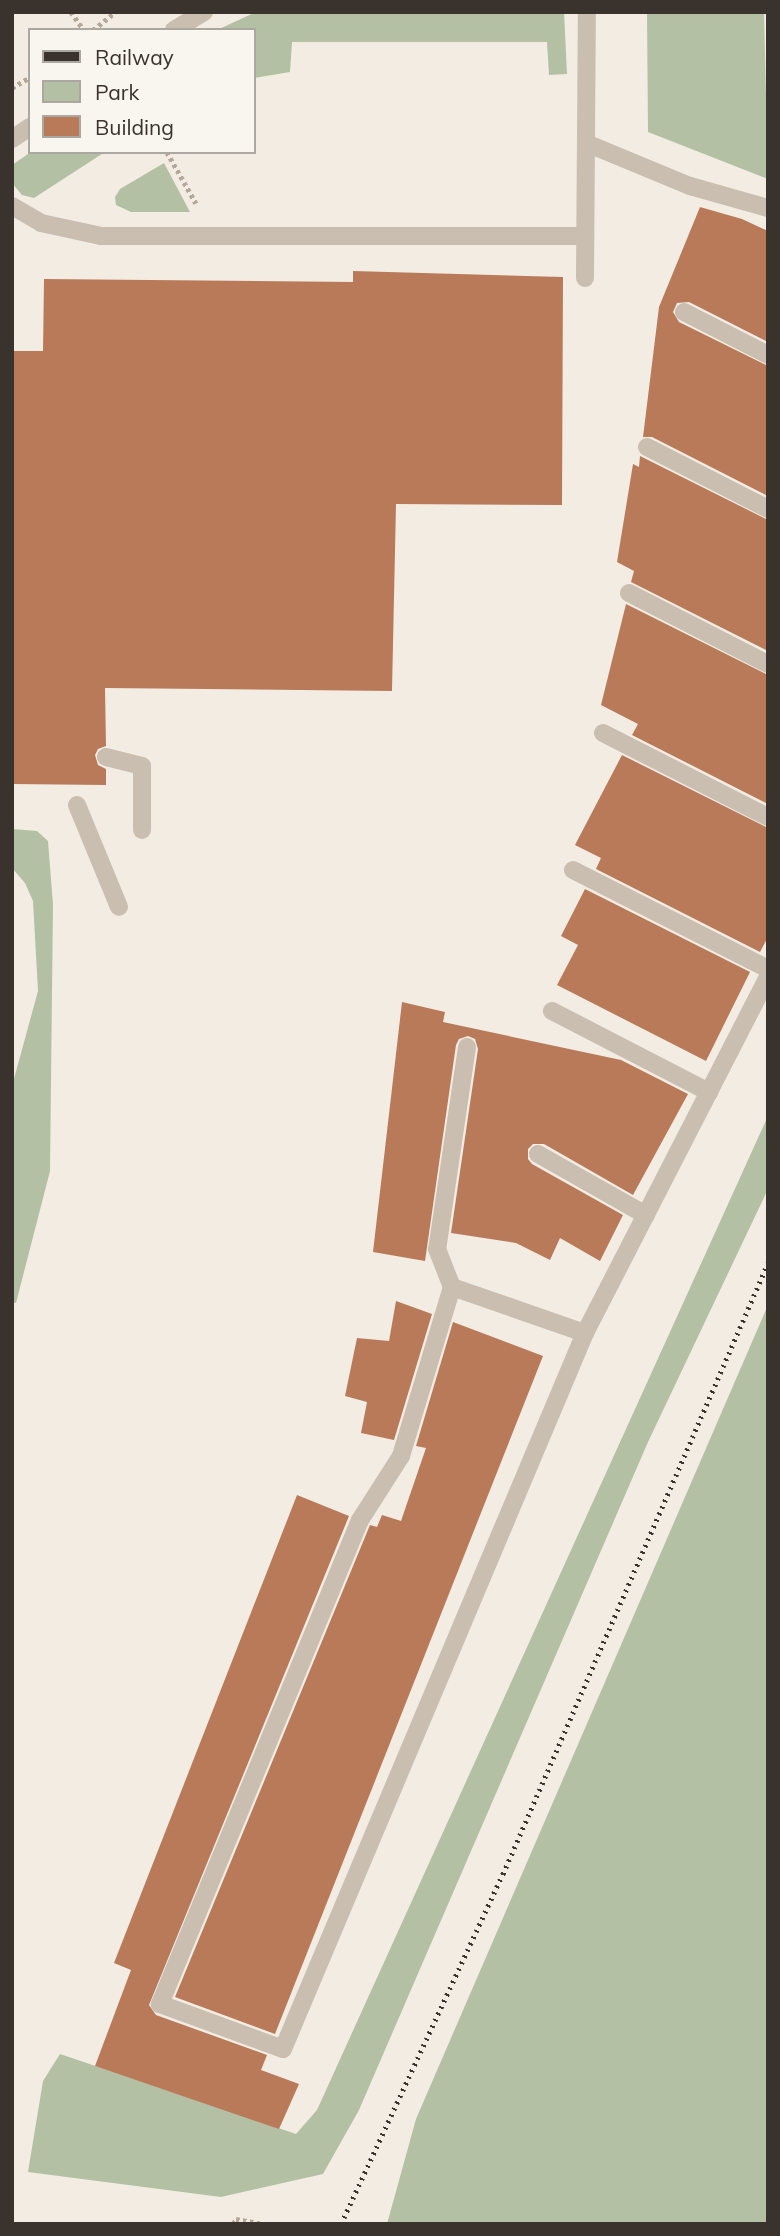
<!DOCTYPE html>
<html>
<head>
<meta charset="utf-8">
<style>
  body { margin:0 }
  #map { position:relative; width:780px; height:2236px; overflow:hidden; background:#f2ece3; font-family:Mulish,sans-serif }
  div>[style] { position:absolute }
  .green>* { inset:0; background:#b4c0a4 }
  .building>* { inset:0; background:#b97a59 }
  .path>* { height:4.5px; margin-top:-2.25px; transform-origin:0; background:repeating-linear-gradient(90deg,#b5a89a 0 3.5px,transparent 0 7px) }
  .service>* { height:18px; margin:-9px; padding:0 9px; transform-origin:9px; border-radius:9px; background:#c9beb0 }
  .rail>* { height:5px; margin-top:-2.5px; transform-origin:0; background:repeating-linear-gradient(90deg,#39322d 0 2px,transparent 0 7px) }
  span { translate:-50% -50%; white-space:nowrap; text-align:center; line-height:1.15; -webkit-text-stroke:5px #f9f6ef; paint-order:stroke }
  .frame { position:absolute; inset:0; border:14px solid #39322d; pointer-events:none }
  .legend { position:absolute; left:28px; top:28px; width:228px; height:126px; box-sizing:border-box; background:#f9f6ef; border:2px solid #aca8a1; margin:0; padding:9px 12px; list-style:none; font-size:21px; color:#39322d }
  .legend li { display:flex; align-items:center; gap:14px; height:35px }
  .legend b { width:35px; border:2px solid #aca8a1 }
</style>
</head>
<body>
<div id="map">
  <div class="green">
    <div style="clip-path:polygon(256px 12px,564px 12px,567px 74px,549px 75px,547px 42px,292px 42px,290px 72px,254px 78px,254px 30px,217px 30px)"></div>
    <div style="clip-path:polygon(647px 12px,764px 12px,768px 179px,648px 132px)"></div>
    <div style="clip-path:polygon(31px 152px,105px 152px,34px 198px,22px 195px,12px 183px,12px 165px)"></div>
    <div style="clip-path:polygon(164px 163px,190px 212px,131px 212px,116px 205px,115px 197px,120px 189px)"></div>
    <div style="clip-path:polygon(12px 829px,37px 831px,48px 841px,53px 905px,50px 1171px,16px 1303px,12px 1302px,12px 1086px,38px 991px,33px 901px,25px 883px,12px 868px)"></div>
    <div style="clip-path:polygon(768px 1116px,768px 1189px,648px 1442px,359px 2110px,323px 2174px,221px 2197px,28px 2172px,43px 2081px,60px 2054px,296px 2134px,317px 2110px)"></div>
    <div style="clip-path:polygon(768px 1305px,768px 2224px,387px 2224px,416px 2119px)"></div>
  </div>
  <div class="building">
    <div style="clip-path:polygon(700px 207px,742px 219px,768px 231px,768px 342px,689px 302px,677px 303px,673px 312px,679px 322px,768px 366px,768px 496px,652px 437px,643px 437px,659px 307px)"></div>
    <div style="clip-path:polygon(353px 271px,563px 277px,562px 505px,396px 504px,392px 691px,105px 688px,106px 746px,98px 749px,95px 755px,98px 765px,106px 769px,106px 785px,12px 784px,12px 351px,43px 351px,44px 279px,353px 282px)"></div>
    <div style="clip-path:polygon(640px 456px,768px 520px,768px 651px,631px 582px,634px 571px,617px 562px,633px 464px,639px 467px)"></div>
    <div style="clip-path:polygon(626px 604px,768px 675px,768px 804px,632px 735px,638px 724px,601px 705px)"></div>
    <div style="clip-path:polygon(622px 755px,768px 828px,768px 937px,760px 952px,596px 869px,601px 858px,575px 845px)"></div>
    <div style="clip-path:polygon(585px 889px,750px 972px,706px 1061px,557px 985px,578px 945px,561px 936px)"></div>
    <div style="clip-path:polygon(402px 1002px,445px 1012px,443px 1022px,621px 1060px,688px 1094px,633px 1195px,544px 1144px,533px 1144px,528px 1149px,528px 1159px,532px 1164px,623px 1215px,600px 1261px,560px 1238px,550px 1260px,516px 1243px,451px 1233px,478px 1049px,475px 1039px,468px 1036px,459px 1039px,456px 1045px,425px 1261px,373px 1252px)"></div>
    <div style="clip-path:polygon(396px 1301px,432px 1314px,394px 1440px,361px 1433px,367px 1402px,345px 1396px,357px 1338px,389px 1341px)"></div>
    <div style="clip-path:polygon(453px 1322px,543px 1356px,275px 2034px,175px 1997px,370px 1525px,377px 1527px,382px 1515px,401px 1521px,426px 1448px,416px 1446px)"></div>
    <div style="clip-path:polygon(297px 1495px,349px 1516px,149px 2005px,156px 2015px,267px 2055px,261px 2070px,299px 2084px,279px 2129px,95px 2066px,131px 1970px,114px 1963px)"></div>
  </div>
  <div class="path">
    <div style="left:71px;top:12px;width:22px;rotate:54deg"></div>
    <div style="left:93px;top:30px;width:28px;rotate:-39deg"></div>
    <div style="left:12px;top:88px;width:21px;rotate:-31deg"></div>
    <div style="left:167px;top:152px;width:59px;rotate:60.4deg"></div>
    <div style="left:233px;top:2224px;width:6px;rotate:-59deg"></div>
    <div style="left:236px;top:2219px;width:28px;rotate:10deg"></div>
  </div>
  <div class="service">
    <div style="left:174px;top:30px;width:35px;rotate:-31deg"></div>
    <div style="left:12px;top:139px;width:22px;rotate:-34deg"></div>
    <div style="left:586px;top:143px;width:113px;rotate:22.5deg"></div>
    <div style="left:690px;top:186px;width:81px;rotate:15.8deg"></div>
    <div style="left:12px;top:206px;width:34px;rotate:30deg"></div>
    <div style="left:41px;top:223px;width:61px;rotate:12.2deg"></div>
    <div style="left:101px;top:236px;width:484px"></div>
    <div style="left:585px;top:278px;width:266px;rotate:-89.6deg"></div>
    <div style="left:684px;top:312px;width:94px;rotate:27.1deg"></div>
    <div style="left:647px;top:447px;width:136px;rotate:27.1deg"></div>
    <div style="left:629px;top:593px;width:156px;rotate:27.1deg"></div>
    <div style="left:603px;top:733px;width:185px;rotate:27deg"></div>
    <div style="left:106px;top:757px;width:37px;rotate:14deg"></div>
    <div style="left:142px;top:766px;width:64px;rotate:90deg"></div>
    <div style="left:77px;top:805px;width:110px;rotate:67.6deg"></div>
    <div style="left:573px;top:870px;width:219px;rotate:26.9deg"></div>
    <div style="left:552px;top:1011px;width:177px;rotate:27.3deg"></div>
    <div style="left:467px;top:1047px;width:204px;rotate:98.4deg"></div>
    <div style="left:437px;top:1249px;width:41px;rotate:68.5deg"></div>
    <div style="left:452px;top:1287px;width:177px;rotate:106.8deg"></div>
    <div style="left:401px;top:1456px;width:76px;rotate:122.6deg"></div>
    <div style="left:360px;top:1520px;width:524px;rotate:112.45deg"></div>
    <div style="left:160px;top:2004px;width:131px;rotate:20.1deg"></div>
    <div style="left:283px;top:2049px;width:777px;rotate:-67.13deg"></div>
    <div style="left:585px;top:1333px;width:400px;rotate:-62.8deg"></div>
    <div style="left:538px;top:1154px;width:124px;rotate:29.5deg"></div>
    <div style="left:452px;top:1287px;width:141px;rotate:19.1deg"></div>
  </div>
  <div class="rail">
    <div style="left:341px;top:2224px;width:386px;rotate:-65.2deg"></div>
    <div style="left:503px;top:1874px;width:666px;rotate:-66.55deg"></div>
  </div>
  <div class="frame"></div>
  <ul class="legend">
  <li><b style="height:9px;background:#39322d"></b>Railway</li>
  <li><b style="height:19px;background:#b4c0a4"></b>Park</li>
  <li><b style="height:19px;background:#b97a59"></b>Building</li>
  </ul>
</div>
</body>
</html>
